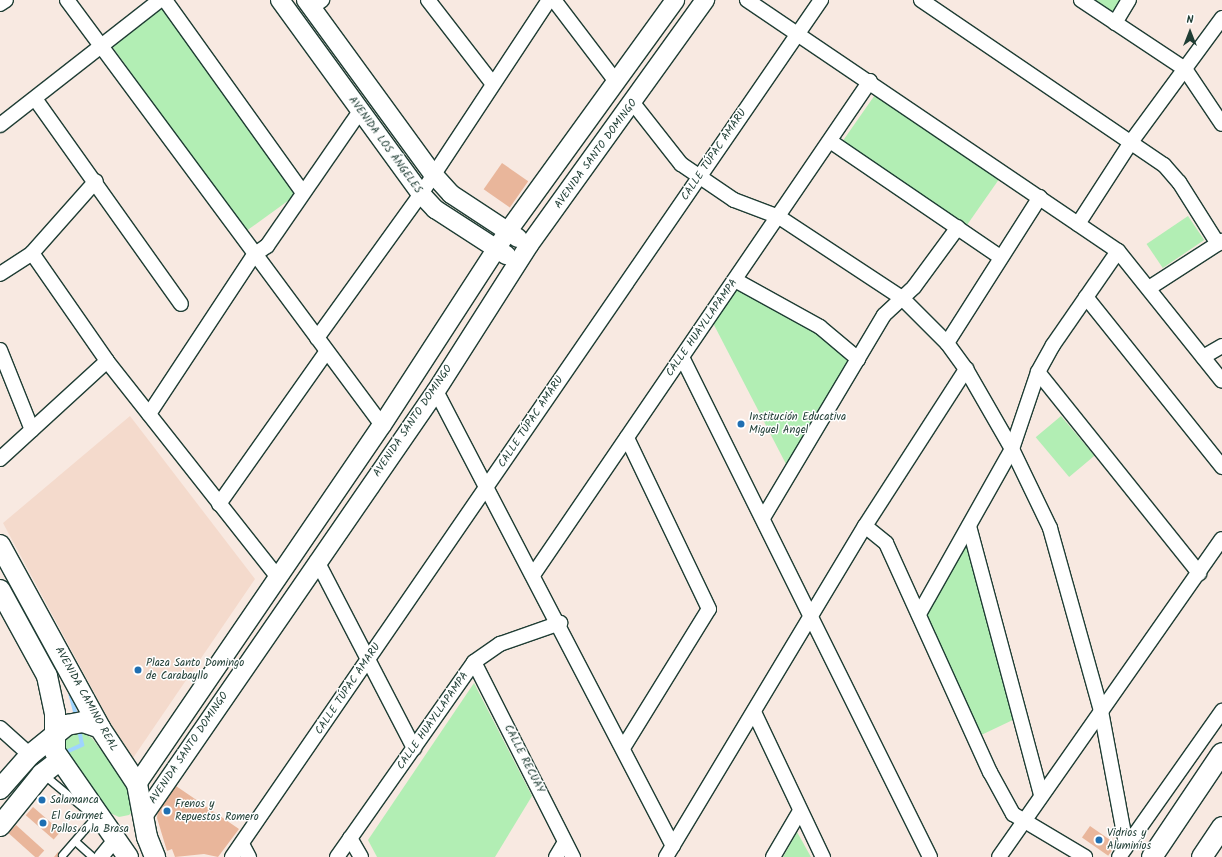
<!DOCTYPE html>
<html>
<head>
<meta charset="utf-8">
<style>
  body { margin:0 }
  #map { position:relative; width:1222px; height:857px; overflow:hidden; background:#f8e9e1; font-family:Kalam,sans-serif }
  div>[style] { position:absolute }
  .built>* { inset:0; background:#f4dacc }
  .green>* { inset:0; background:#b2eeb4; transform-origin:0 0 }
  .stream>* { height:3.5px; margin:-1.75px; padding:0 1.75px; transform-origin:1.75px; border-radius:1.75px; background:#9fd4fe }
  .building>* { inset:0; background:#e9b69b; transform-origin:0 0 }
  .roads { filter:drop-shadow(1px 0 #1f3d34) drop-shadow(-1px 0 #1f3d34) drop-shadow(0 1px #1f3d34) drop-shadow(0 -1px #1f3d34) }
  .service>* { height:7px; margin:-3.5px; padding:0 3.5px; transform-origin:3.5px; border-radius:3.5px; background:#fff }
  .minor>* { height:14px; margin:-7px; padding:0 7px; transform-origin:7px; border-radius:7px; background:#fff }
  .tertiary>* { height:18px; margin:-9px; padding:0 9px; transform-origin:9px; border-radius:9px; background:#fff }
  .secondary>* { height:20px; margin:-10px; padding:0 10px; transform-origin:10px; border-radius:10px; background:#fff }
  .dots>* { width:11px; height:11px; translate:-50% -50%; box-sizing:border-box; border:2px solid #fff; border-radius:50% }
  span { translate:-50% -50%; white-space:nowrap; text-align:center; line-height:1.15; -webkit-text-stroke:3px #fff; paint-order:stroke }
  .street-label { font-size:11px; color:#1f3d34 }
  .poi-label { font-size:11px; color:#1f3d34 }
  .left { translate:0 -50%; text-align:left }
  .north { position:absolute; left:1170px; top:12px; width:40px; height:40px; -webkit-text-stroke:3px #fff; paint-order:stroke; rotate:0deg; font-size:11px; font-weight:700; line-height:16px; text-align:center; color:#1f3d34 }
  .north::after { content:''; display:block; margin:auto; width:14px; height:18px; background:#1f3d34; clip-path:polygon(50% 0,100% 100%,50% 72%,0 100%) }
</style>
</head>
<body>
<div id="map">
  <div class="built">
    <div style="clip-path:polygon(130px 416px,255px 579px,131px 761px,3px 523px)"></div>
  </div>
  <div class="green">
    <div style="clip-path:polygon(1088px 0,1123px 0,1113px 16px)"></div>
    <div style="left:163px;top:6px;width:231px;height:65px;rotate:54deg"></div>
    <div style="left:877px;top:92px;width:150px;height:64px;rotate:35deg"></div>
    <div style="left:1188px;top:216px;width:29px;height:50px;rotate:56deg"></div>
    <div style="clip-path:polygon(737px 287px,817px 332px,850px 359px,787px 466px,713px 323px)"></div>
    <div style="left:1061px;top:416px;width:52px;height:33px;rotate:50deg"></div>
    <div style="clip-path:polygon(968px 538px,1017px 718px,977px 737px,925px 616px)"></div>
    <div style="clip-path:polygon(474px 683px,532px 796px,495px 857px,377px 857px,368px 840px)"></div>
    <div style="clip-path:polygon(83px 733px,92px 738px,133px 793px,133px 811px,129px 815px,119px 817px,110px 813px,66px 754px,66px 740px,74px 734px)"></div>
    <div style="clip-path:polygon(797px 832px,811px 857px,783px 857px)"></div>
  </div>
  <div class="stream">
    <div style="left:71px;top:695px;width:24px;rotate:75deg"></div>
    <div style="left:64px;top:753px;width:20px;rotate:-24deg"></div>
    <div style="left:82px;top:745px;width:15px;rotate:-101deg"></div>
  </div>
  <div class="building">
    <div style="left:502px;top:163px;width:32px;height:32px;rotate:35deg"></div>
    <div style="clip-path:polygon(176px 786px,239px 829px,218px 857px,204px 854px,175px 857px,172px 849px,167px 851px,157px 818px,158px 810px)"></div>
    <div style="left:33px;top:807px;width:37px;height:11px;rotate:41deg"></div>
    <div style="left:16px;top:825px;width:38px;height:11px;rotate:42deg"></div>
    <div style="left:1090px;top:826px;width:32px;height:14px;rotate:35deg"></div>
    <div style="clip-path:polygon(58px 852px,64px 857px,54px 857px)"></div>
  </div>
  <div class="roads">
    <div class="service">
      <div style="left:43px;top:774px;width:56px;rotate:39.9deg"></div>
      <div style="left:75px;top:841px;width:24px;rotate:42deg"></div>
      <div style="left:62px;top:855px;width:50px;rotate:-49deg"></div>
    </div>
    <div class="minor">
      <div style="left:67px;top:0;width:529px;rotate:53.46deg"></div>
      <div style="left:165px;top:0;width:237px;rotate:54.4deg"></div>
      <div style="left:428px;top:0;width:106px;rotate:52.3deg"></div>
      <div style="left:554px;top:0;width:104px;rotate:52.8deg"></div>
      <div style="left:747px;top:0;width:448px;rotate:34.1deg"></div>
      <div style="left:1118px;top:251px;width:166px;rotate:51.3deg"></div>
      <div style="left:921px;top:0;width:294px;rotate:34.2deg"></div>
      <div style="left:1164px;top:165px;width:23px;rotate:49deg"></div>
      <div style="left:1179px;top:182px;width:73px;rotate:57.8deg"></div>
      <div style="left:1081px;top:0;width:125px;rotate:33.6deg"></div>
      <div style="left:1185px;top:69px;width:66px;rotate:56.1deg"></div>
      <div style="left:0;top:4px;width:7px;rotate:-34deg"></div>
      <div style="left:311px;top:8px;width:14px;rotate:-36deg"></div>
      <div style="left:1115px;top:23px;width:27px;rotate:-59deg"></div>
      <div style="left:36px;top:100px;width:250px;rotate:54.6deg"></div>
      <div style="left:633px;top:103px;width:78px;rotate:51.8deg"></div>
      <div style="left:681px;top:164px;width:64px;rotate:34.2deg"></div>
      <div style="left:734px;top:200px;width:48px;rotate:20.7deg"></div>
      <div style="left:779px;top:217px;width:147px;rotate:33.4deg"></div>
      <div style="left:902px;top:298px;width:64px;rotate:45deg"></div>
      <div style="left:947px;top:343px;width:32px;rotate:54deg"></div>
      <div style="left:966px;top:369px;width:92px;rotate:60.1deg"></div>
      <div style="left:1012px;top:449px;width:88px;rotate:64.3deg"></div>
      <div style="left:1050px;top:528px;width:190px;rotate:74.4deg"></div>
      <div style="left:1101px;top:711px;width:136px;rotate:79.4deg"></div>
      <div style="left:0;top:125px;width:203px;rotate:-38deg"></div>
      <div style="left:830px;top:141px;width:206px;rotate:34.3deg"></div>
      <div style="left:1078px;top:224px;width:98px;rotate:-57.1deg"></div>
      <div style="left:1131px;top:142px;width:154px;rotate:-53.7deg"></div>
      <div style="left:32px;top:253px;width:131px;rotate:55.2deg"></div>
      <div style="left:107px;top:361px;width:273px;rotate:51.7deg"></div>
      <div style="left:0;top:274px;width:38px;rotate:-33deg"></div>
      <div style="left:32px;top:253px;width:96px;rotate:-48.4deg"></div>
      <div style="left:735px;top:280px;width:97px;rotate:28.9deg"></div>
      <div style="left:820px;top:327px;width:50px;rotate:40.1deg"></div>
      <div style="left:1149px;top:288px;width:87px;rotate:-32.8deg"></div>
      <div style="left:1086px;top:297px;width:218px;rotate:51.3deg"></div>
      <div style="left:317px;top:338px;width:178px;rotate:-54.2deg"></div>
      <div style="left:421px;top:194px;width:232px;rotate:-56.6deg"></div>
      <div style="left:947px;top:343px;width:173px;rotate:-57.5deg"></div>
      <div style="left:0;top:350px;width:86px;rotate:68.2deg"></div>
      <div style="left:682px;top:357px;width:558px;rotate:63.62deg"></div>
      <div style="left:1203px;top:357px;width:22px;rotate:-30deg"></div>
      <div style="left:1038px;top:372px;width:258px;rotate:51.3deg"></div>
      <div style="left:436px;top:391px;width:513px;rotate:62.49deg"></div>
      <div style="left:149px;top:414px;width:191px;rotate:-56.6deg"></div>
      <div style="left:254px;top:255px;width:16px;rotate:-35deg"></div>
      <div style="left:267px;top:246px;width:164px;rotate:-55.4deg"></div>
      <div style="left:0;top:459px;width:145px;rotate:-42.5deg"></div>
      <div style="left:219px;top:504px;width:187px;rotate:-54.8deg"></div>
      <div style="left:763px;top:518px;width:236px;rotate:-59.2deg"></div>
      <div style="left:884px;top:315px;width:41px;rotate:-43deg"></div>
      <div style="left:914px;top:287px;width:74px;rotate:-53.7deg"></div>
      <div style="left:865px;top:526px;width:27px;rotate:39deg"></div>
      <div style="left:886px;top:543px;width:252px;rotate:65.6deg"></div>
      <div style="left:990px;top:772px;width:48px;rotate:61.3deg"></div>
      <div style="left:1013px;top:814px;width:84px;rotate:30.8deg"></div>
      <div style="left:969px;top:526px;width:278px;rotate:75deg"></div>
      <div style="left:317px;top:561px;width:211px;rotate:62.6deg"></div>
      <div style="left:533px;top:575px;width:598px;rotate:-55.7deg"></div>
      <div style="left:919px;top:614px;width:189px;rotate:-60.6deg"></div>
      <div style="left:1012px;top:449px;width:81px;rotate:-71.3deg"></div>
      <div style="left:1038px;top:372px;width:31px;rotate:-61deg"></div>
      <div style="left:1053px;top:345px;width:114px;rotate:-55.3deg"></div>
      <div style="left:474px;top:662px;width:219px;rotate:63.1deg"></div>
      <div style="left:754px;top:712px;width:161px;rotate:64.6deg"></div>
      <div style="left:0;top:728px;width:40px;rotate:42deg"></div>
      <div style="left:623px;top:748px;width:163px;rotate:-58.3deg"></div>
      <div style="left:709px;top:609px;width:190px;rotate:-115.6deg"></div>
      <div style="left:350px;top:838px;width:22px;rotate:60deg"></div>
      <div style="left:242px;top:844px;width:15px;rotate:62deg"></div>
      <div style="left:101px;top:857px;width:26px;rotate:-51deg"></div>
      <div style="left:232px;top:857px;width:1040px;rotate:-55.5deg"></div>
      <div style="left:337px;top:857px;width:238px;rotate:-54.9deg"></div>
      <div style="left:474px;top:662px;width:32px;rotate:-35deg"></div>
      <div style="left:500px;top:644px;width:64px;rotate:-19.3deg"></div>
      <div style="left:556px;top:857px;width:17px;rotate:-59deg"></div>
      <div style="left:666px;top:857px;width:386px;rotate:-59deg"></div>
      <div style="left:865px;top:526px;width:187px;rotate:-57.2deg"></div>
      <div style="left:773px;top:857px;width:53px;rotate:-59.6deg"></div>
      <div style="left:999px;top:857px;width:388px;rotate:-55deg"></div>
      <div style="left:1119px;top:857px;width:179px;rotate:-54.8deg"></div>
    </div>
    <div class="tertiary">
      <div style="left:280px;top:0;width:240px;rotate:54deg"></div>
      <div style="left:421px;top:194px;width:21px;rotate:47deg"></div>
      <div style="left:435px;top:209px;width:85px;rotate:32.9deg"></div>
      <div style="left:306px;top:0;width:215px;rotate:53.9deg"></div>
      <div style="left:433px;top:174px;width:27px;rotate:48deg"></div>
      <div style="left:451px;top:194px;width:80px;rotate:33.3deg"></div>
      <div style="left:137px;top:784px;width:435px;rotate:-55.7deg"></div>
      <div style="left:382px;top:425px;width:231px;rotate:-57deg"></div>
      <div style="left:508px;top:231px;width:285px;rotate:-54.1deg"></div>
      <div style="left:144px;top:815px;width:515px;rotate:-55.45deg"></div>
      <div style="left:436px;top:391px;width:173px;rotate:-57.5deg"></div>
      <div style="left:529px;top:245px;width:302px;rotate:-54.3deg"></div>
    </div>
    <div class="secondary">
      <div style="left:0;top:545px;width:209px;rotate:61.3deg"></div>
      <div style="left:100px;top:728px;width:67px;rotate:56.5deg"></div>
      <div style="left:137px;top:784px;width:54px;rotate:79.3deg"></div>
      <div style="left:147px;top:837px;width:22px;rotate:68deg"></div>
      <div style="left:0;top:590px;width:98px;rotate:61.3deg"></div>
      <div style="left:47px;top:676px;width:38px;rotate:78deg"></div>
      <div style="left:55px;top:713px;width:39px;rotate:90deg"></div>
      <div style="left:55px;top:752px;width:128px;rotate:55.2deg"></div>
      <div style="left:0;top:789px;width:45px;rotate:-48.6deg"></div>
      <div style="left:30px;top:755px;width:48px;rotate:-39deg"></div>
      <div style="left:67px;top:725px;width:16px;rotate:-11deg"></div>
      <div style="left:83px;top:722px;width:18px;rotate:19deg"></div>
      <div style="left:0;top:826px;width:67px;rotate:-51.1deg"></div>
      <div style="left:42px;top:774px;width:23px;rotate:-38deg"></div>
      <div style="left:1152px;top:857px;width:125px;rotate:-56.1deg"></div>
      <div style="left:1202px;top:857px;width:36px;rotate:-56deg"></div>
    </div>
  </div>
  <div class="dots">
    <div style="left:741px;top:424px;background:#1f6fb2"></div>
    <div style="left:138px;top:670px;background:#1f6fb2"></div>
    <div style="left:42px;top:800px;background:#1f6fb2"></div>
    <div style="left:167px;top:811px;background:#1f6fb2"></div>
    <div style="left:43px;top:823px;background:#1f6fb2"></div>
    <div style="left:1099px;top:840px;background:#1f6fb2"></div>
  </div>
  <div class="street-label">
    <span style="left:385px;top:145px;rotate:54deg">AVENIDA LOS ÁNGELES</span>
    <span style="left:596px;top:154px;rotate:-54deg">AVENIDA SANTO DOMINGO</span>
    <span style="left:714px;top:155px;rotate:-56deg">CALLE TÚPAC AMARU</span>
    <span style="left:702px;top:328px;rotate:-55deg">CALLE HUAYLLAPAMPA</span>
    <span style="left:413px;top:421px;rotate:-56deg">AVENIDA SANTO DOMINGO</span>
    <span style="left:531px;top:422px;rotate:-56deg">CALLE TÚPAC AMARU</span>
    <span style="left:348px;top:689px;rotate:-56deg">CALLE TÚPAC AMARU</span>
    <span style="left:86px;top:699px;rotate:61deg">AVENIDA CAMINO REAL</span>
    <span style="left:433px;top:721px;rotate:-55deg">CALLE HUAYLLAPAMPA</span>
    <span style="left:189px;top:748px;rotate:-56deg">AVENIDA SANTO DOMINGO</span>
    <span style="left:524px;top:759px;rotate:63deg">CALLE RECUAY</span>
  </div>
  <div class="poi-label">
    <span class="left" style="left:749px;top:424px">Institución Educativa<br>Miguel Angel</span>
    <span class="left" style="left:146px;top:670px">Plaza Santo Domingo<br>de Carabayllo</span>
    <span class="left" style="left:50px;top:800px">Salamanca</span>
    <span class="left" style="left:175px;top:811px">Frenos y<br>Repuestos Romero</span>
    <span class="left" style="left:51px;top:823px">El Gourmet<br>Pollos a la Brasa</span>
    <span class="left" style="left:1107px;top:840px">Vidrios y<br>Aluminios</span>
  </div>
  <div class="north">N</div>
</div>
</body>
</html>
